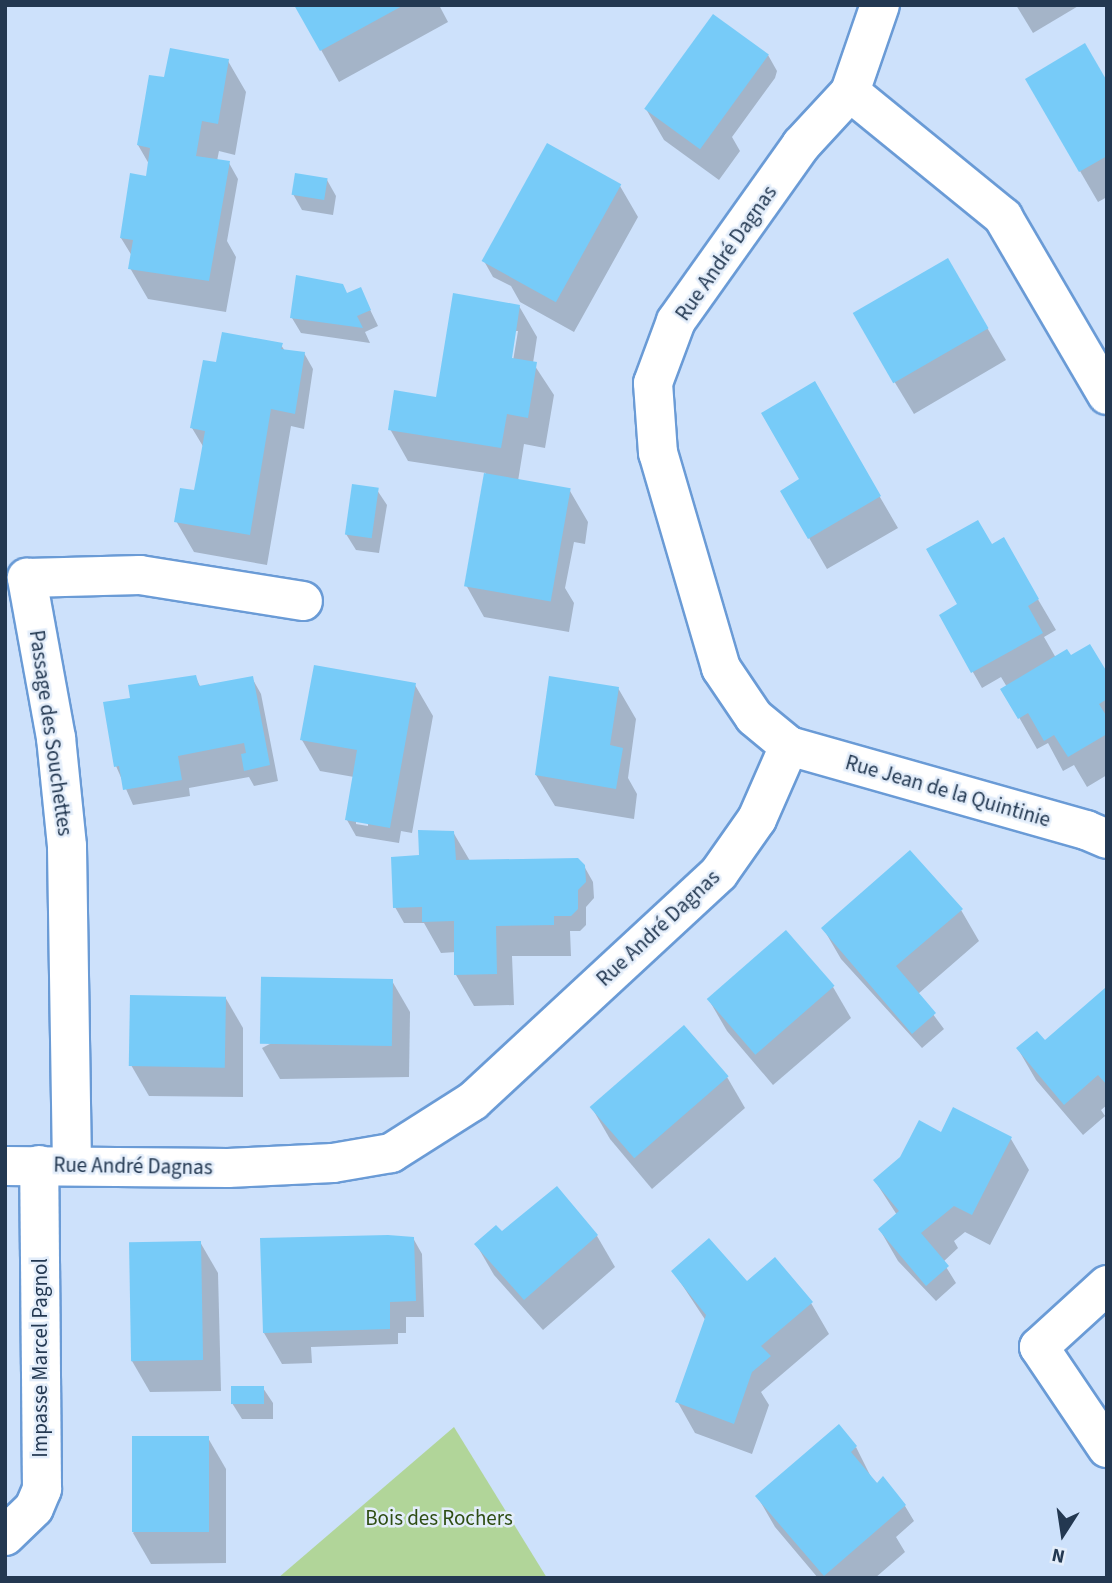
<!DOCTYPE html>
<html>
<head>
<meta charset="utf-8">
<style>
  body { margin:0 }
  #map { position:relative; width:1112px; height:1583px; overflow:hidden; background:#cde1fb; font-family:"Source Sans 3",sans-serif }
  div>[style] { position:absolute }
  .green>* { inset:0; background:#b1d599 }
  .shadow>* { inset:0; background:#0003 }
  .building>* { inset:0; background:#77cbf8; transform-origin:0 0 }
  .roads { filter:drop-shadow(2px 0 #6a9bd6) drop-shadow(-2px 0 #6a9bd6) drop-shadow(0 2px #6a9bd6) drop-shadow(0 -2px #6a9bd6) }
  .street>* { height:38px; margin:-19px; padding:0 19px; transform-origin:19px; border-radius:19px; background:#fff }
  span { translate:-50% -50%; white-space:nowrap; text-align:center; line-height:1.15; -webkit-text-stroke:5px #e3edfa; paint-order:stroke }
  .street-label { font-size:21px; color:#233851 }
  .park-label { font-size:21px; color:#2f4e14 }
  .frame { position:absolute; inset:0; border:7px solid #233851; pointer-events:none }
  .north { position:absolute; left:1028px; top:1499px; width:70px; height:70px; -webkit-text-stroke:5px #e3edfa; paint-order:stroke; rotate:192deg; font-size:19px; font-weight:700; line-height:28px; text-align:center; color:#233851 }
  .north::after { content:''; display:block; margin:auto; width:24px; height:32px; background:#233851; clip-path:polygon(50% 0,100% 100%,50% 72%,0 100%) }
</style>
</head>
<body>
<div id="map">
  <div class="green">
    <div style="clip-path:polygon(454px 1427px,547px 1578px,278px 1578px)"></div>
  </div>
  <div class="shadow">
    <div style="clip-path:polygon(296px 5px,439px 5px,448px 22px,339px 82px)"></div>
    <div style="clip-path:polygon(1016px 5px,1080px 5px,1033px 33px)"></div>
    <div style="clip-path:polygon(768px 55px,777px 71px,775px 78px,732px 137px,740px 151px,719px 180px,664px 140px,646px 109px)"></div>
    <div style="clip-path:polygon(228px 61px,246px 92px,235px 155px,219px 151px,217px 161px,229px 163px,238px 179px,227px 241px,236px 257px,226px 312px,148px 299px,130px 268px,132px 256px,121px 238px,147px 178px,149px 164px,138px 145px,166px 79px)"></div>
    <div style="clip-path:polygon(1027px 80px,1107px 84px,1107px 197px,1098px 202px)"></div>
    <div style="clip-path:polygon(327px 180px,336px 196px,333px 215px,302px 210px,293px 194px)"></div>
    <div style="clip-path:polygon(620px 186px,638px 217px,574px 332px,520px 302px,511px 286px,493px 277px,484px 261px)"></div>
    <div style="clip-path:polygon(948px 261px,1006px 360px,914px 414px,880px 358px)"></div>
    <div style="clip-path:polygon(360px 289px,378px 326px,365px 332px,370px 343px,301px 333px,292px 318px)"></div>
    <div style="clip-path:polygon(evenodd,519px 306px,537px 337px,533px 363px,554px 395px,545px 448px,524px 444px,518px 481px,570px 491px,588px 522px,585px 544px,574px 542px,565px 588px,574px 603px,569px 632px,484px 617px,466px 585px,486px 473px,408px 461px,390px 429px,438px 399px,519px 306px,514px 331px,518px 331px,512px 367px,508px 366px,514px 331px)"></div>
    <div style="clip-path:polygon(281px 345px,285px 351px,304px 353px,313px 369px,304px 429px,291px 426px,267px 565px,194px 552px,176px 521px,195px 493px,204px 448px,192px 428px,218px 364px)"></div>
    <div style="clip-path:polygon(814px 384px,898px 528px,827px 569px,782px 491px,801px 480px)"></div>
    <div style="clip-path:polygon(377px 490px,387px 505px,379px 553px,356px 550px,346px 534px)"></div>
    <div style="clip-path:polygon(1003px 540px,1056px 630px,1044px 637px,1056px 658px,1081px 676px,1107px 675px,1107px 775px,1087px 787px,1074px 765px,1063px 771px,1048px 743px,1037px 749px,1003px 689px,1007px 687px,1001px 677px,982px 688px,941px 616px,957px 607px,992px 547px)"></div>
    <div style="clip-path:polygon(195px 676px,201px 688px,252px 678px,261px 694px,278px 781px,254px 786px,249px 777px,189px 788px,190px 796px,133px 805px,116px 766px,132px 699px)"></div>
    <div style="clip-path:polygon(evenodd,415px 685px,433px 716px,412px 833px,401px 831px,399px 843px,356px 836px,347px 820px,354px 777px,320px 771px,302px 740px,415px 685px,356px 820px,368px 822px,368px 826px,356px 824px,356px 820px)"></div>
    <div style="clip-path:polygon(618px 688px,636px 719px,628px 778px,637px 794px,634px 819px,555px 806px,536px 775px)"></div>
    <div style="clip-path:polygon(453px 832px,470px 861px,584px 866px,593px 882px,594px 898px,586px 907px,586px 925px,580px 931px,570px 931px,571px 956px,512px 956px,514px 1005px,474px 1006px,456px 975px,456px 952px,441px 953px,424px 923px,404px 923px,395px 907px,421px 857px)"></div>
    <div style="clip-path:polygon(961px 910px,979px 941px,918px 994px,944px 1029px,922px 1048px,841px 959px,823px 928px)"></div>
    <div style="clip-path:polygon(392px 981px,410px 1012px,409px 1077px,280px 1079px,262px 1048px)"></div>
    <div style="clip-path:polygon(833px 987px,851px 1018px,773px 1085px,727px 1031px,709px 1000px)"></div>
    <div style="clip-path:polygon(1104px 991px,1107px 1105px,1101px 1110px,1105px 1116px,1083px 1135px,1036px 1080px,1018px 1049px,1045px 1042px)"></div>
    <div style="clip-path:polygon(225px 997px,243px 1028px,243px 1097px,149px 1096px,131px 1065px)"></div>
    <div style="clip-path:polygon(727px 1077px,745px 1108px,652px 1189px,610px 1139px,592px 1108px)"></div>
    <div style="clip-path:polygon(942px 1134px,1011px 1139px,1029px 1170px,990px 1245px,965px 1232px,954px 1241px,958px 1248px,943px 1262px,956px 1283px,936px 1301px,898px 1261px,880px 1230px,897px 1215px,875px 1181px)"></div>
    <div style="clip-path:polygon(502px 1234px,597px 1236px,615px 1267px,543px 1330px,494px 1275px,476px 1244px)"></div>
    <div style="clip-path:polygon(413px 1238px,422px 1254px,424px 1317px,406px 1317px,406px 1333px,398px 1333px,398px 1344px,311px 1347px,312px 1363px,282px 1364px,264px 1333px)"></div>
    <div style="clip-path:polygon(200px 1242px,218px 1273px,221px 1391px,150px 1392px,132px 1361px)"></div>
    <div style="clip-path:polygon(673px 1271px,747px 1283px,811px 1303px,829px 1334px,761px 1392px,769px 1405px,752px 1454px,695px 1433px,677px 1401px,706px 1321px)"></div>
    <div style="clip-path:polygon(263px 1388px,273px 1403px,273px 1419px,242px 1419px,232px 1403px)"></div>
    <div style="clip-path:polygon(208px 1438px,226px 1469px,226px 1563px,151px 1564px,133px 1533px)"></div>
    <div style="clip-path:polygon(856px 1447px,872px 1479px,905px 1506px,914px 1521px,896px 1537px,905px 1552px,875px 1578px,818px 1578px,775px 1527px,757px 1496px)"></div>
  </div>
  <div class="building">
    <div style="clip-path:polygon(294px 5px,404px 5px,320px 51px)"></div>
    <div style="left:713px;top:14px;width:69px;height:117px;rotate:36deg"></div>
    <div style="clip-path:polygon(1085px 43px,1107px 81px,1107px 156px,1079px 172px,1025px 79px)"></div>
    <div style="clip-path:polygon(170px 48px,229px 59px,218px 124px,202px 121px,196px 156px,230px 161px,209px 281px,128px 269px,133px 240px,120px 238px,130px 173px,146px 176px,150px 148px,137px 145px,149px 75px,164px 77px)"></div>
    <div style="left:547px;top:143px;width:85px;height:135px;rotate:29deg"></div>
    <div style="left:295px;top:173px;width:33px;height:22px;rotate:9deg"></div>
    <div style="left:948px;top:258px;width:81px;height:110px;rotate:60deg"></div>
    <div style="clip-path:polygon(296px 275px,343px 284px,347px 293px,361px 287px,371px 310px,357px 316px,363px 328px,290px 318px)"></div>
    <div style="clip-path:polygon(453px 293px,520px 305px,512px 358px,537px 362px,528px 418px,507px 414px,501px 448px,388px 430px,394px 390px,436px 397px)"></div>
    <div style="clip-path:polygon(222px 332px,283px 343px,281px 349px,305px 352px,295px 414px,271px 409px,250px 535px,174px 522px,180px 488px,194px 490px,200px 459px,205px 431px,190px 428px,203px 360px,216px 362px)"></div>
    <div style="clip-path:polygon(815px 381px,881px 496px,808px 539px,780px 491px,799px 479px,761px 413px)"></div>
    <div style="left:484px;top:473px;width:88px;height:115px;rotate:10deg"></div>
    <div style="left:352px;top:484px;width:27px;height:51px;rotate:8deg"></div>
    <div style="clip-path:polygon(978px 520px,992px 544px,1004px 537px,1039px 599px,1028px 606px,1043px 633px,971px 673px,939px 615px,957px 604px,926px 549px)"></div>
    <div style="clip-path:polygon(1090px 644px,1107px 672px,1107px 699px,1099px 704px,1107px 717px,1107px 734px,1068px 757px,1054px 735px,1044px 741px,1028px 713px,1018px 719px,1000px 689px,1067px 649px,1071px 655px)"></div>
    <div style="clip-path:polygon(314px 665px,416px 683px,390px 828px,345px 820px,357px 750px,300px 740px)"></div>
    <div style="clip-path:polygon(196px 675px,199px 686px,253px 676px,270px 765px,244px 771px,241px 754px,246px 753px,244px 743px,178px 756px,182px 780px,123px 790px,119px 766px,114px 767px,103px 702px,130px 698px,128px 685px)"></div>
    <div style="clip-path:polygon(549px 676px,619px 687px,610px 745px,623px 748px,616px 789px,535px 775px)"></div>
    <div style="clip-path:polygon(418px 830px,454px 831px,456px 860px,578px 858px,585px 865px,586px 882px,578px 890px,578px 909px,571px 916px,554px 916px,554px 925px,496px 926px,497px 974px,454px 975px,454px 921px,422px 922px,422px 907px,393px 908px,391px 857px,419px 855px)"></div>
    <div style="clip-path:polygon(910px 850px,963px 909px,896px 966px,936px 1013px,912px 1034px,821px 928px)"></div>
    <div style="left:786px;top:930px;width:74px;height:105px;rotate:49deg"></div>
    <div style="left:393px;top:979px;width:67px;height:132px;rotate:91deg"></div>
    <div style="clip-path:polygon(1105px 988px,1107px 1085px,1098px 1075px,1064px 1105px,1016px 1048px,1037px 1031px,1045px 1040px)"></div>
    <div style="left:130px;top:995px;width:96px;height:71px;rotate:1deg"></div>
    <div style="left:684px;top:1025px;width:68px;height:125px;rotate:49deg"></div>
    <div style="clip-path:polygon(953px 1107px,1012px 1137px,972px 1215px,954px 1206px,921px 1233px,949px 1266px,926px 1286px,878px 1229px,899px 1211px,873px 1180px,900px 1157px,919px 1120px,941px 1132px)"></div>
    <div style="clip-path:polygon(557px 1186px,598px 1235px,524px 1300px,474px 1244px,496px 1225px,502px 1231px)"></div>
    <div style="clip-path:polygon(388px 1235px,414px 1237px,416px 1301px,390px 1302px,390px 1329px,263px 1333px,260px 1238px)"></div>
    <div style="clip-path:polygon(709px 1238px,747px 1281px,775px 1257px,813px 1302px,761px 1346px,771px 1356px,752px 1372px,734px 1424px,675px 1402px,706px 1315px,671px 1271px)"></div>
    <div style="left:201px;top:1241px;width:119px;height:72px;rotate:89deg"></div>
    <div style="left:231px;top:1386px;width:33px;height:18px"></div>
    <div style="clip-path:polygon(839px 1424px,857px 1446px,851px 1452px,877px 1483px,883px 1476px,906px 1505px,824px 1576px,755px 1496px)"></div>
    <div style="left:209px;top:1436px;width:96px;height:77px;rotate:90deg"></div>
  </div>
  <div class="roads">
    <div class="street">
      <div style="left:850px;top:92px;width:198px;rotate:39.2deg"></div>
      <div style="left:1003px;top:217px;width:206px;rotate:59.7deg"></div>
      <div style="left:789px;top:746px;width:309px;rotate:15.8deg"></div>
      <div style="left:1086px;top:830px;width:23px;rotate:23deg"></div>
      <div style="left:5px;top:1166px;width:223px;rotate:0.5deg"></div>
      <div style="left:228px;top:1168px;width:105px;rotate:-2.7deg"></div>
      <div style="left:333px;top:1163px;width:59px;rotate:-9.8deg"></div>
      <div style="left:391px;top:1153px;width:97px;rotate:-32.4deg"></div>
      <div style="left:473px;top:1101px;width:335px;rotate:-42.8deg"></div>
      <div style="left:719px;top:873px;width:66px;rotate:-54.9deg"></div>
      <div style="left:757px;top:819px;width:80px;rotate:-66.3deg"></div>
      <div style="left:789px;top:746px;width:45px;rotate:-140.4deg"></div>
      <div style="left:754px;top:717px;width:59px;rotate:-124deg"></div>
      <div style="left:721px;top:668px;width:224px;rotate:-106.3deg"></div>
      <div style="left:658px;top:453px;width:70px;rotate:-94.1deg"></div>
      <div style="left:653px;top:383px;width:66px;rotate:-69.6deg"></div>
      <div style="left:676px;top:321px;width:216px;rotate:-54.6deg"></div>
      <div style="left:801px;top:145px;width:72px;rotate:-47.2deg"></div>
      <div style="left:850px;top:92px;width:92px;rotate:-71deg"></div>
      <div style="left:72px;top:1166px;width:320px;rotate:-90.9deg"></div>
      <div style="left:67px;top:846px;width:109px;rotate:-95.8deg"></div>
      <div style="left:56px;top:738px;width:163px;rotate:-100.3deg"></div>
      <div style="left:27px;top:578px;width:113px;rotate:-1.5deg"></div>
      <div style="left:140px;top:575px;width:165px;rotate:9.1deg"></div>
      <div style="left:1107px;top:1285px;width:92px;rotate:137.6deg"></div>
      <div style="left:1039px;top:1347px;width:122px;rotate:56deg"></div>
      <div style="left:5px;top:1536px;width:40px;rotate:-44deg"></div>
      <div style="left:34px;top:1508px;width:21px;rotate:-67deg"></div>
      <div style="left:42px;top:1489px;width:324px;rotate:-90.5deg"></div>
    </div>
  </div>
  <div class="street-label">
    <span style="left:726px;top:253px;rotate:-55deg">Rue André Dagnas</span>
    <span style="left:51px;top:733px;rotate:82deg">Passage des Souchettes</span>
    <span style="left:948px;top:791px;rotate:16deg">Rue Jean de la Quintinie</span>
    <span style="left:658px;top:928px;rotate:-43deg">Rue André Dagnas</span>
    <span style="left:133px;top:1166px;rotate:1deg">Rue André Dagnas</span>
    <span style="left:40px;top:1358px;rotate:-90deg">Impasse Marcel Pagnol</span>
  </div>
  <div class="park-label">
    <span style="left:439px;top:1518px">Bois des Rochers</span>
  </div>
  <div class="frame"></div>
  <div class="north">N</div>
</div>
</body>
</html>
